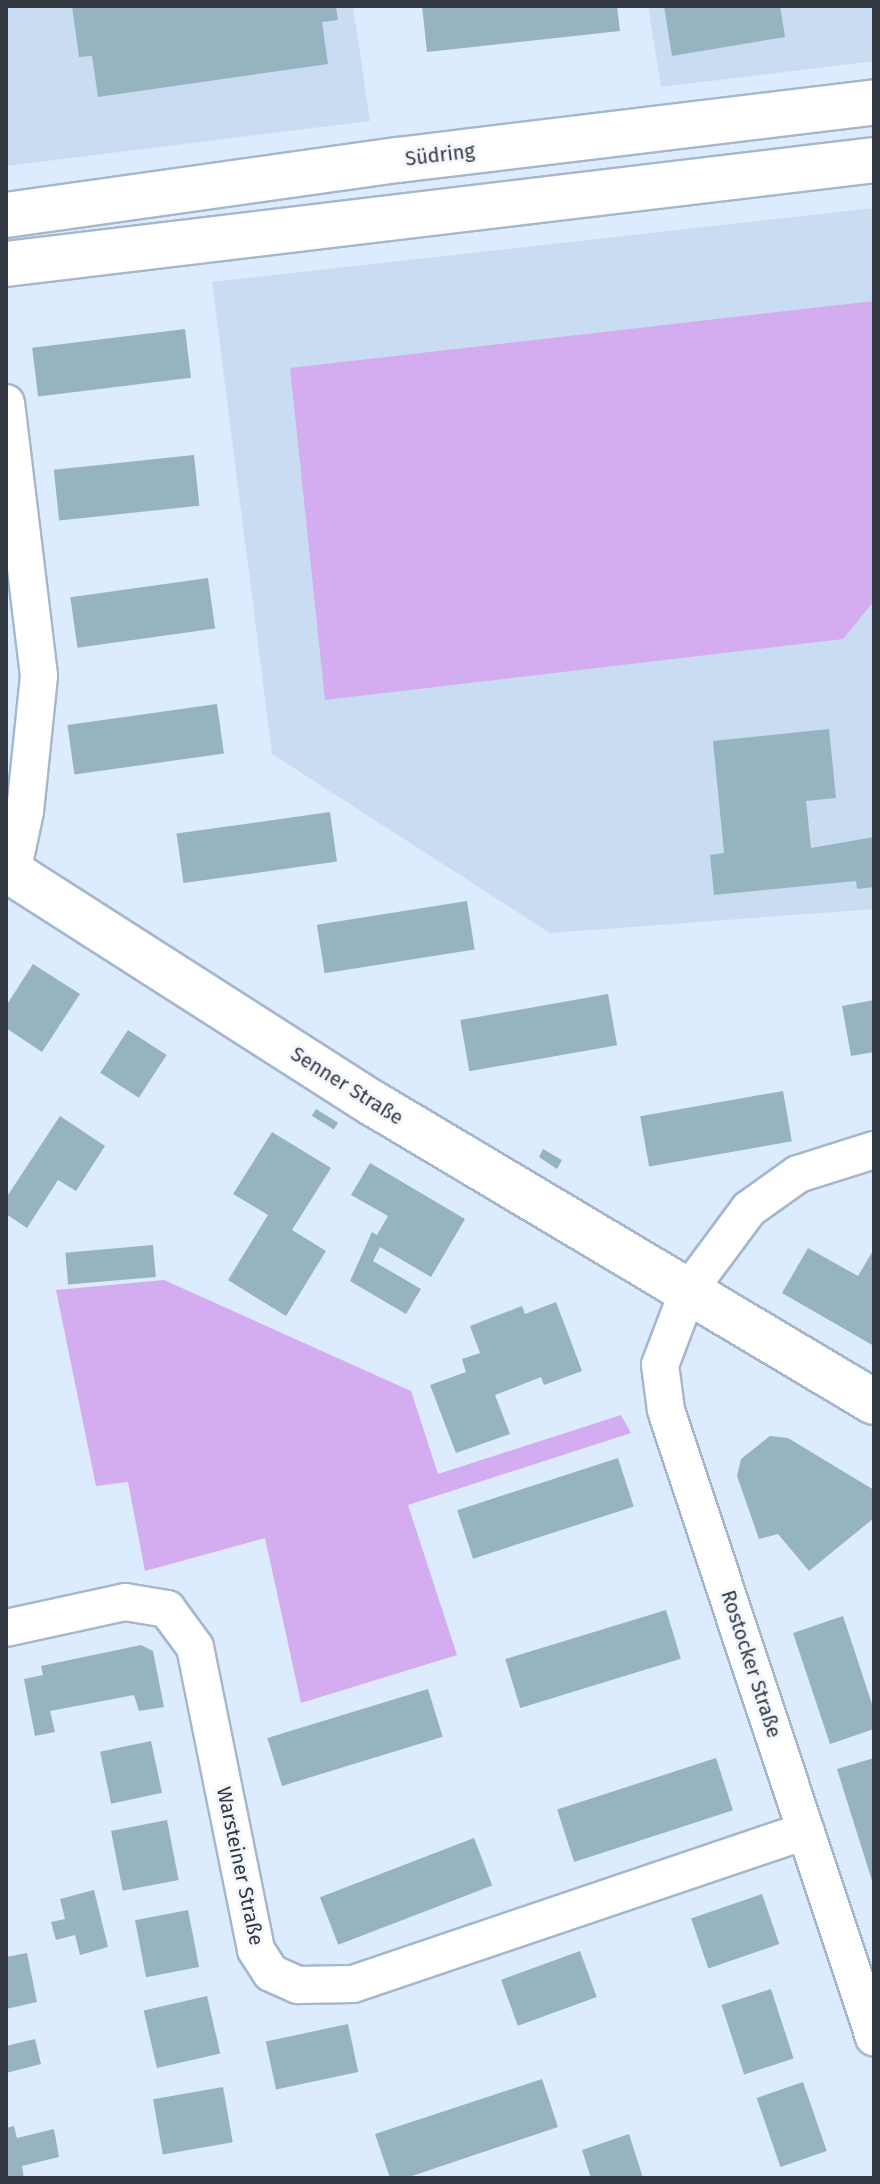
<!DOCTYPE html>
<html>
<head>
<meta charset="utf-8">
<style>
  body { margin:0 }
  #map { position:relative; width:880px; height:2184px; overflow:hidden; background:#dcebfd; font-family:"Fira Sans",sans-serif }
  div>[style] { position:absolute }
  .built>* { inset:0; background:#cadcf2 }
  .green>* { inset:0; background:#d4adf1 }
  .building>* { inset:0; background:#96b4bf; transform-origin:0 0 }
  .roads { filter:drop-shadow(2px 0 #a5b7cc) drop-shadow(-2px 0 #a5b7cc) drop-shadow(0 2px #a5b7cc) drop-shadow(0 -2px #a5b7cc) }
  .minor>* { height:36px; margin:-18px; padding:0 18px; transform-origin:18px; border-radius:18px; background:#fff }
  .tertiary>* { height:44px; margin:-22px; padding:0 22px; transform-origin:22px; border-radius:22px; background:#fff }
  .secondary>* { height:44px; margin:-22px; padding:0 22px; transform-origin:22px; border-radius:22px; background:#fff }
  span { translate:-50% -50%; white-space:nowrap; text-align:center; line-height:1.15; -webkit-text-stroke:6px #f3f7fc; paint-order:stroke }
  .street-label { font-size:20px; color:#313841 }
  .frame { position:absolute; inset:0; border:8px solid #313841; pointer-events:none }
</style>
</head>
<body>
<div id="map">
  <div class="built">
    <div style="clip-path:polygon(6px 6px,353px 6px,370px 121px,6px 166px)"></div>
    <div style="clip-path:polygon(648px 6px,874px 6px,874px 61px,661px 87px)"></div>
    <div style="clip-path:polygon(874px 208px,874px 909px,550px 933px,272px 754px,212px 282px)"></div>
  </div>
  <div class="green">
    <div style="clip-path:polygon(874px 301px,874px 601px,843px 639px,325px 700px,290px 368px)"></div>
    <div style="clip-path:polygon(164px 1280px,411px 1391px,438px 1474px,621px 1415px,631px 1433px,408px 1505px,457px 1655px,301px 1703px,265px 1538px,145px 1571px,128px 1482px,96px 1486px,56px 1290px)"></div>
  </div>
  <div class="building">
    <div style="clip-path:polygon(72px 6px,336px 6px,338px 20px,322px 22px,328px 64px,98px 97px,92px 56px,79px 57px)"></div>
    <div style="clip-path:polygon(422px 6px,617px 6px,620px 31px,427px 52px)"></div>
    <div style="clip-path:polygon(664px 6px,780px 6px,785px 37px,672px 56px)"></div>
    <div style="left:185px;top:329px;width:49px;height:154px;rotate:83deg"></div>
    <div style="left:194px;top:455px;width:51px;height:141px;rotate:84deg"></div>
    <div style="left:208px;top:578px;width:51px;height:139px;rotate:82deg"></div>
    <div style="left:217px;top:704px;width:50px;height:151px;rotate:82deg"></div>
    <div style="clip-path:polygon(829px 729px,836px 798px,806px 801px,811px 848px,874px 837px,874px 887px,857px 889px,856px 881px,714px 895px,710px 855px,724px 853px,713px 741px)"></div>
    <div style="left:330px;top:812px;width:50px;height:155px;rotate:82deg"></div>
    <div style="left:467px;top:901px;width:49px;height:152px;rotate:81deg"></div>
    <div style="clip-path:polygon(33px 964px,80px 994px,42px 1052px,6px 1028px,6px 1006px)"></div>
    <div style="left:608px;top:994px;width:52px;height:150px;rotate:80deg"></div>
    <div style="clip-path:polygon(874px 1000px,874px 1052px,851px 1056px,842px 1006px)"></div>
    <div style="left:128px;top:1030px;width:46px;height:51px;rotate:33deg"></div>
    <div style="left:783px;top:1091px;width:51px;height:145px;rotate:80deg"></div>
    <div style="left:316px;top:1109px;width:26px;height:8px;rotate:32deg"></div>
    <div style="clip-path:polygon(60px 1116px,105px 1146px,76px 1191px,58px 1180px,27px 1228px,6px 1214px,6px 1198px)"></div>
    <div style="clip-path:polygon(272px 1132px,331px 1168px,292px 1230px,326px 1251px,286px 1316px,228px 1280px,268px 1215px,233px 1194px)"></div>
    <div style="clip-path:polygon(543px 1149px,562px 1160px,557px 1169px,539px 1157px)"></div>
    <div style="clip-path:polygon(370px 1163px,465px 1219px,431px 1277px,380px 1247px,373px 1261px,421px 1289px,406px 1314px,350px 1281px,372px 1232px,377px 1235px,388px 1216px,351px 1195px)"></div>
    <div style="left:153px;top:1245px;width:32px;height:88px;rotate:85deg"></div>
    <div style="clip-path:polygon(808px 1248px,858px 1276px,874px 1249px,874px 1346px,782px 1293px)"></div>
    <div style="clip-path:polygon(556px 1302px,582px 1371px,544px 1385px,541px 1377px,495px 1395px,510px 1434px,456px 1453px,430px 1385px,466px 1372px,462px 1359px,480px 1353px,470px 1326px,522px 1306px,525px 1314px)"></div>
    <div style="clip-path:polygon(770px 1436px,788px 1438px,874px 1490px,874px 1518px,809px 1571px,778px 1534px,759px 1539px,737px 1476px,741px 1459px)"></div>
    <div style="left:618px;top:1458px;width:51px;height:169px;rotate:72deg"></div>
    <div style="left:666px;top:1610px;width:51px;height:168px;rotate:73deg"></div>
    <div style="clip-path:polygon(843px 1616px,874px 1710px,874px 1729px,830px 1744px,793px 1633px)"></div>
    <div style="clip-path:polygon(141px 1645px,153px 1651px,164px 1707px,139px 1711px,134px 1695px,50px 1711px,55px 1732px,35px 1736px,24px 1679px,43px 1675px,41px 1666px)"></div>
    <div style="left:428px;top:1689px;width:50px;height:168px;rotate:73deg"></div>
    <div style="left:151px;top:1741px;width:53px;height:52px;rotate:78deg"></div>
    <div style="left:716px;top:1758px;width:55px;height:167px;rotate:72deg"></div>
    <div style="clip-path:polygon(874px 1758px,874px 1883px,873px 1884px,837px 1769px)"></div>
    <div style="left:167px;top:1820px;width:61px;height:57px;rotate:79deg"></div>
    <div style="left:474px;top:1838px;width:51px;height:165px;rotate:69deg"></div>
    <div style="clip-path:polygon(94px 1890px,108px 1947px,80px 1955px,75px 1935px,56px 1940px,51px 1922px,65px 1919px,60px 1899px)"></div>
    <div style="left:762px;top:1894px;width:53px;height:75px;rotate:71deg"></div>
    <div style="left:188px;top:1910px;width:58px;height:54px;rotate:79deg"></div>
    <div style="left:580px;top:1951px;width:49px;height:84px;rotate:70deg"></div>
    <div style="clip-path:polygon(27px 1953px,37px 2002px,6px 2009px,6px 1957px)"></div>
    <div style="left:771px;top:1989px;width:73px;height:52px;rotate:72deg"></div>
    <div style="left:207px;top:1996px;width:59px;height:65px;rotate:77deg"></div>
    <div style="left:348px;top:2024px;width:49px;height:84px;rotate:78deg"></div>
    <div style="clip-path:polygon(35px 2039px,41px 2064px,6px 2073px,6px 2046px)"></div>
    <div style="clip-path:polygon(542px 2079px,558px 2127px,406px 2178px,390px 2178px,375px 2134px)"></div>
    <div style="left:803px;top:2082px;width:73px;height:49px;rotate:71deg"></div>
    <div style="left:223px;top:2087px;width:56px;height:71px;rotate:80deg"></div>
    <div style="clip-path:polygon(14px 2126px,17px 2138px,54px 2129px,59px 2157px,22px 2166px,24px 2178px,6px 2178px,6px 2128px)"></div>
    <div style="clip-path:polygon(629px 2134px,643px 2178px,591px 2178px,582px 2150px)"></div>
  </div>
  <div class="roads">
    <div class="minor">
      <div style="left:6px;top:403px;width:275px;rotate:83.1deg"></div>
      <div style="left:39px;top:676px;width:136px;rotate:95.9deg"></div>
      <div style="left:25px;top:811px;width:63px;rotate:101.8deg"></div>
      <div style="left:874px;top:1150px;width:80px;rotate:162.5deg"></div>
      <div style="left:798px;top:1174px;width:60px;rotate:144.5deg"></div>
      <div style="left:749px;top:1209px;width:102px;rotate:126.6deg"></div>
      <div style="left:688px;top:1291px;width:79px;rotate:110.7deg"></div>
      <div style="left:660px;top:1365px;width:45px;rotate:82.4deg"></div>
      <div style="left:666px;top:1410px;width:661px;rotate:71.65deg"></div>
      <div style="left:6px;top:1628px;width:122px;rotate:-12.3deg"></div>
      <div style="left:125px;top:1602px;width:43px;rotate:9.5deg"></div>
      <div style="left:167px;top:1609px;width:47px;rotate:53.6deg"></div>
      <div style="left:195px;top:1647px;width:309px;rotate:78.6deg"></div>
      <div style="left:256px;top:1950px;width:27px;rotate:57deg"></div>
      <div style="left:271px;top:1973px;width:30px;rotate:24deg"></div>
      <div style="left:298px;top:1985px;width:55px;rotate:-1deg"></div>
      <div style="left:353px;top:1984px;width:478px;rotate:-18.7deg"></div>
    </div>
    <div class="tertiary">
      <div style="left:6px;top:869px;width:437px;rotate:32.6deg"></div>
      <div style="left:374px;top:1104px;width:582px;rotate:30.79deg"></div>
    </div>
    <div class="secondary">
      <div style="left:6px;top:215px;width:396px;rotate:-8deg"></div>
      <div style="left:398px;top:160px;width:480px;rotate:-6.9deg"></div>
      <div style="left:6px;top:264px;width:874px;rotate:-6.83deg"></div>
    </div>
  </div>
  <div class="street-label">
    <span style="left:440px;top:155px;rotate:-7deg">Südring</span>
    <span style="left:347px;top:1086px;rotate:32deg">Senner Straße</span>
    <span style="left:751px;top:1664px;rotate:72deg">Rostocker Straße</span>
    <span style="left:240px;top:1866px;rotate:78deg">Warsteiner Straße</span>
  </div>
  <div class="frame"></div>
</div>
</body>
</html>
